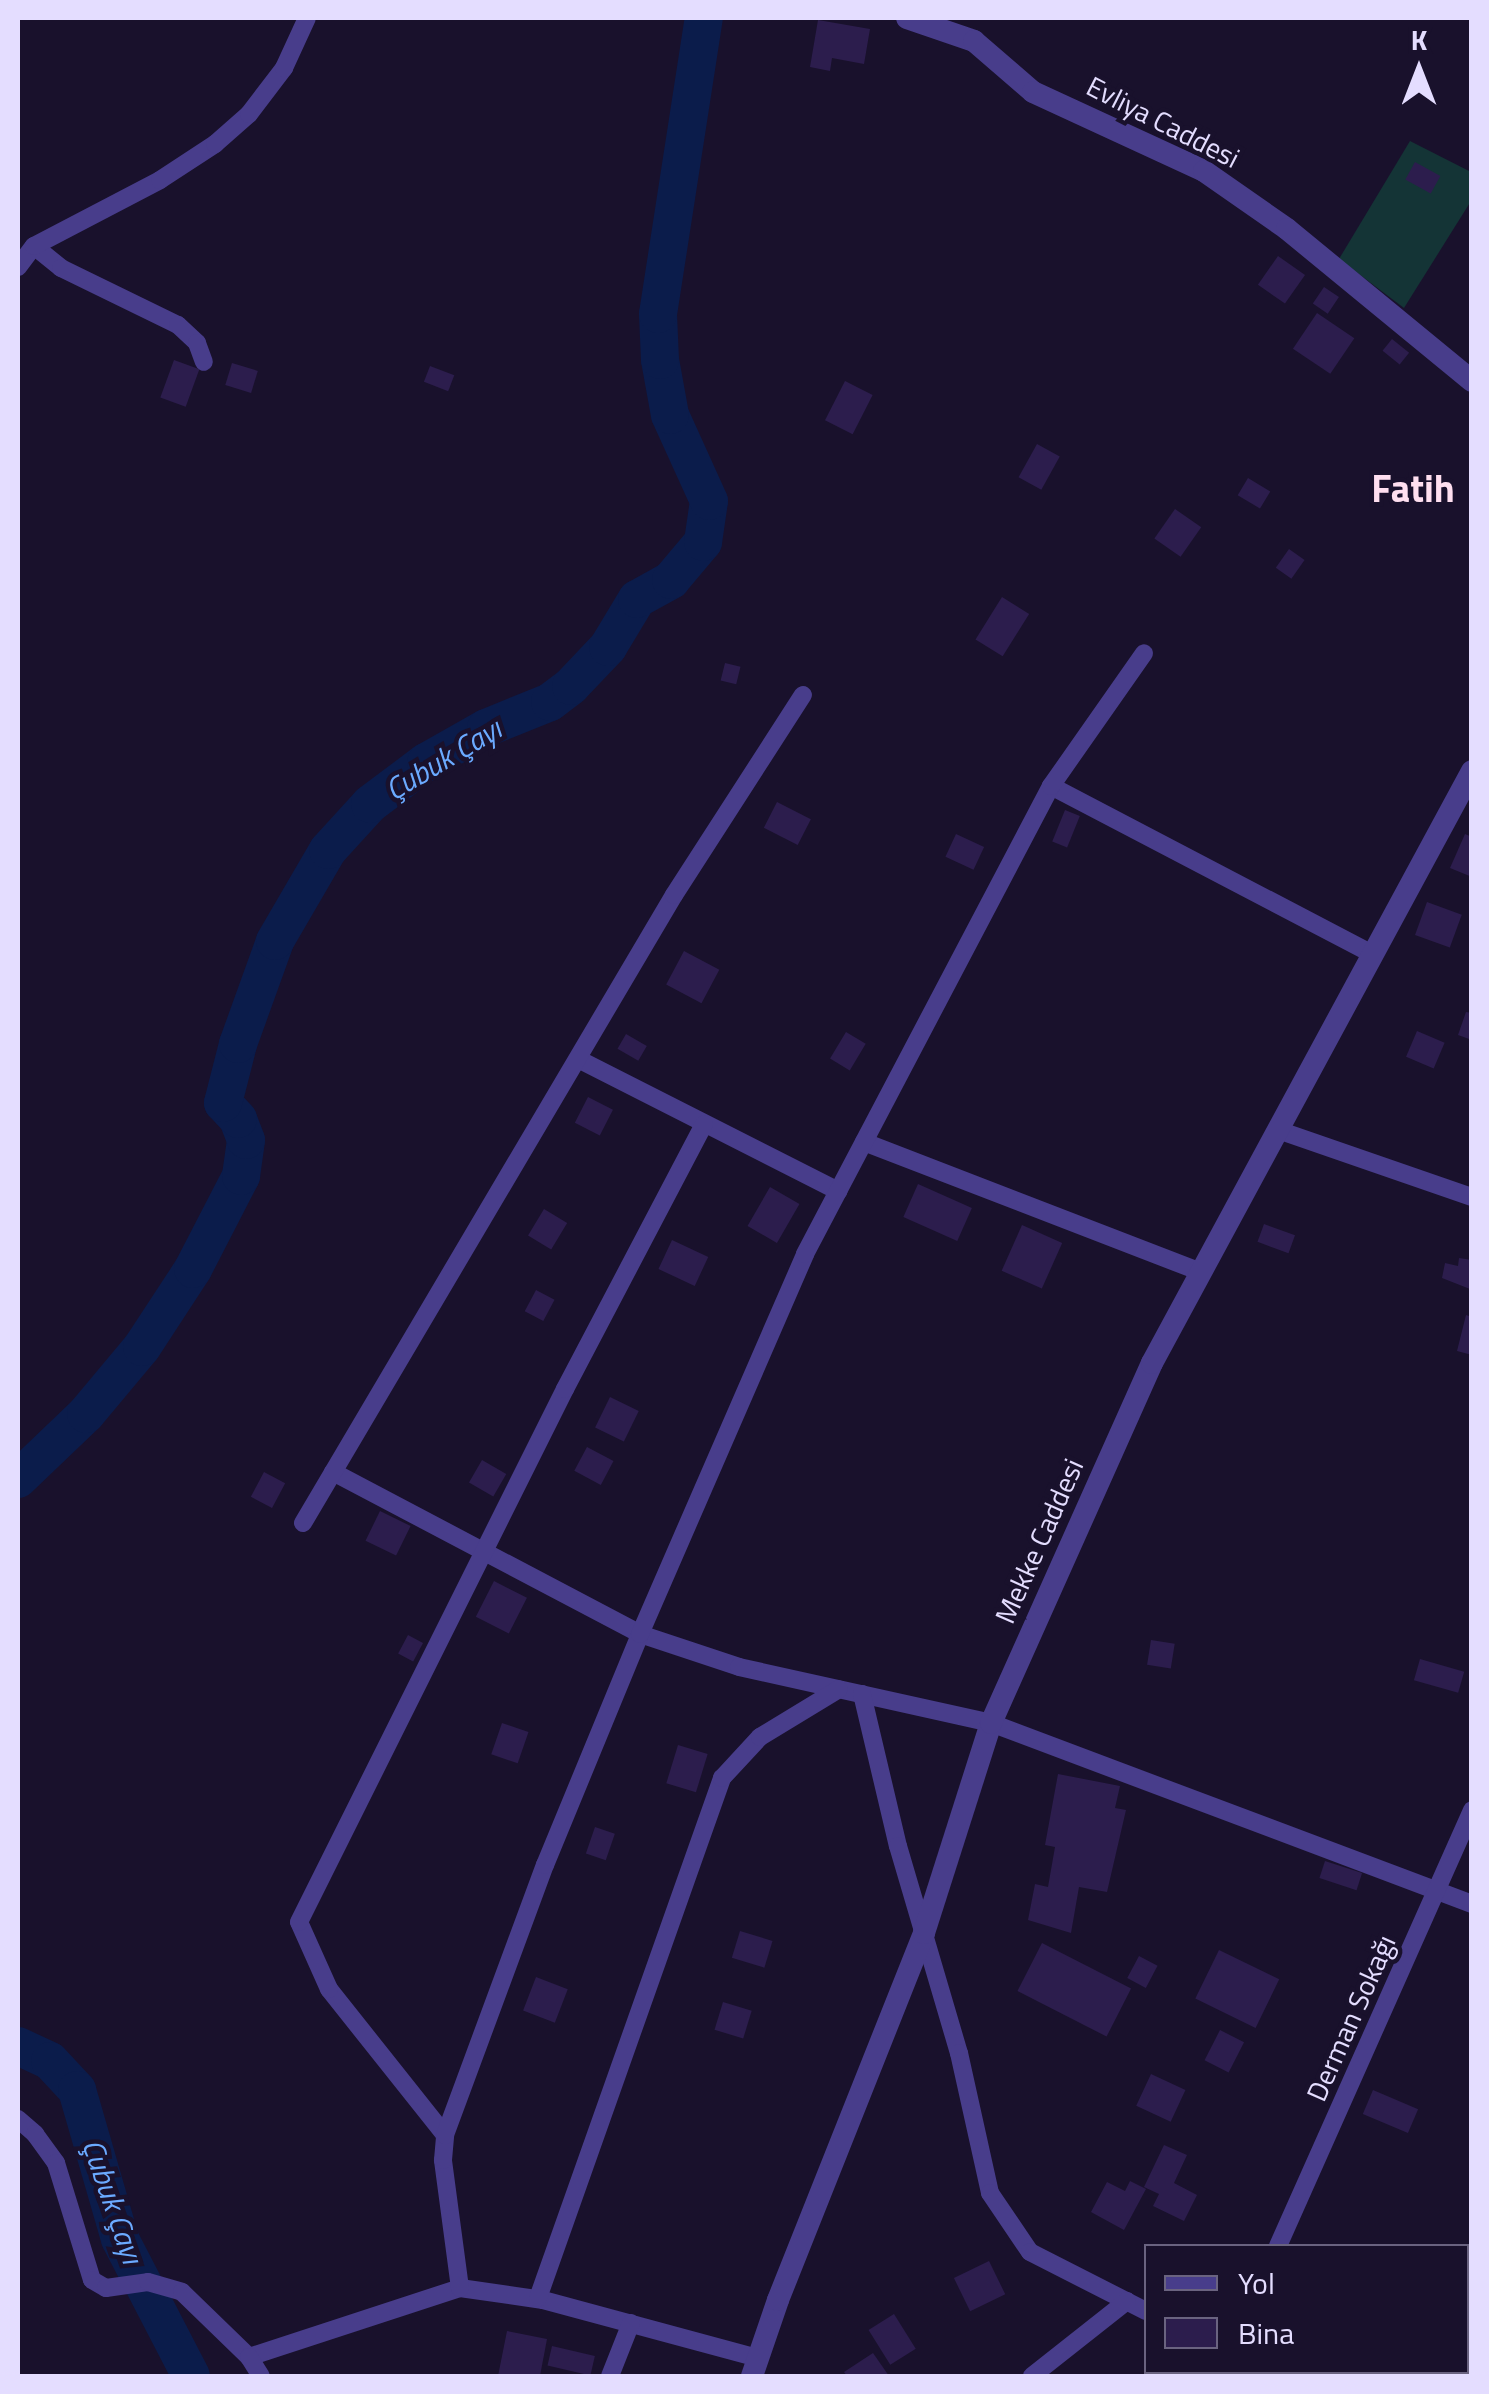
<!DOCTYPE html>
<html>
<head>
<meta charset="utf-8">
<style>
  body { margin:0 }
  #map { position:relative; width:1489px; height:2394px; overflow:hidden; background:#19112c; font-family:"Titillium Web",sans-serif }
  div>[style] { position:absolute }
  .green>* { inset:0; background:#143436 }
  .river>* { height:38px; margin:-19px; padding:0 19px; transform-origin:19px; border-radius:19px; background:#0b1c4b }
  .building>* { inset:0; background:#2c1d4d; transform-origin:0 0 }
  .minor>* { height:18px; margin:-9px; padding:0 9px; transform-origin:9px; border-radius:9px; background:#483d8b }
  .tertiary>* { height:22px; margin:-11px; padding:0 11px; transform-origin:11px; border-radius:11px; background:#483d8b }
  span { translate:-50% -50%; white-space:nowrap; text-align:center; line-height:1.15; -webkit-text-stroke:9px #19112c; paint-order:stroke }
  .street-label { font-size:28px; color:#e4ddff }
  .water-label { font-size:30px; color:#6baaff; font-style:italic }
  .district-label { font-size:38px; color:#ffdff0; font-weight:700 }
  .frame { position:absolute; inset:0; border:20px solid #e4ddff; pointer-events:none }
  .legend { position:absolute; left:1144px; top:2244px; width:325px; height:130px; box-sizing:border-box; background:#19112c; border:2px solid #6a6380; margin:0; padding:12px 18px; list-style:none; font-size:30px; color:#e4ddff }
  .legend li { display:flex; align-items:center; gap:20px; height:50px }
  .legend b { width:50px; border:2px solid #6a6380 }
  .north { position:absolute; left:1369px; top:20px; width:100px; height:100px; -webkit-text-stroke:8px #19112c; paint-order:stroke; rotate:0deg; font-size:28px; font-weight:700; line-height:40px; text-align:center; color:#e4ddff }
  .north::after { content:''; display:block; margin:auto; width:35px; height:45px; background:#e4ddff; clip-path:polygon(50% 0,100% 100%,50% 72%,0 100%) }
</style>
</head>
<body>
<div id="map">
  <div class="green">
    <div style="clip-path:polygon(1410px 141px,1471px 172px,1471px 201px,1404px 308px,1339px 259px)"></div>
  </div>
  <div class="river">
    <div style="left:18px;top:1479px;width:94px;rotate:-43.7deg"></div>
    <div style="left:86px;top:1414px;width:87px;rotate:-50.1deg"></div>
    <div style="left:142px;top:1347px;width:93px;rotate:-56.8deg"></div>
    <div style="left:193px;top:1269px;width:105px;rotate:-62.7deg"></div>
    <div style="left:241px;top:1176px;width:36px;rotate:-82deg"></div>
    <div style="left:246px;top:1140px;width:22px;rotate:-111deg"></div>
    <div style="left:238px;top:1119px;width:22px;rotate:-133deg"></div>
    <div style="left:223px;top:1103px;width:61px;rotate:-75.7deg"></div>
    <div style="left:238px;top:1044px;width:109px;rotate:-70.2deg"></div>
    <div style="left:275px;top:941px;width:105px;rotate:-59.8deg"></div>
    <div style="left:328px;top:850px;width:62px;rotate:-47.6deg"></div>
    <div style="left:370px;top:804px;width:70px;rotate:-36.9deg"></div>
    <div style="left:426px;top:762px;width:69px;rotate:-29.5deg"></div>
    <div style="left:486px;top:728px;width:69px;rotate:-22.1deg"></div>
    <div style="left:550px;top:702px;width:26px;rotate:-37deg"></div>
    <div style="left:571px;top:686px;width:54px;rotate:-46.5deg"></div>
    <div style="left:608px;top:647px;width:56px;rotate:-58.9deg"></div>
    <div style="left:637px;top:599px;width:39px;rotate:-29deg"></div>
    <div style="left:671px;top:580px;width:50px;rotate:-49.9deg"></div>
    <div style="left:703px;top:542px;width:41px;rotate:-81.7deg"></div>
    <div style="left:709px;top:501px;width:94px;rotate:-114.4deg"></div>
    <div style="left:670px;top:415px;width:56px;rotate:-100.3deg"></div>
    <div style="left:660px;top:360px;width:46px;rotate:-92.5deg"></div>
    <div style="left:658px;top:314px;width:300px;rotate:-81.2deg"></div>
    <div style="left:18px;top:2046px;width:35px;rotate:25deg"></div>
    <div style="left:50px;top:2061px;width:40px;rotate:47deg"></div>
    <div style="left:77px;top:2090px;width:155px;rotate:73.9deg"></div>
    <div style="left:120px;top:2239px;width:154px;rotate:62.6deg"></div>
  </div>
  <div class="building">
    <div style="clip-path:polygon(818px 20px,870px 29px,864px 64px,832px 58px,830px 71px,810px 67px)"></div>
    <div style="left:1415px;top:162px;width:29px;height:20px;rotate:29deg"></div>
    <div style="left:1278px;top:256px;width:33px;height:35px;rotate:35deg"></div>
    <div style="left:1324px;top:287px;width:18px;height:20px;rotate:34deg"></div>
    <div style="left:1317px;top:313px;width:45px;height:43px;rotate:34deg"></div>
    <div style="left:1392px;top:339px;width:22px;height:15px;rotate:39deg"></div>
    <div style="left:174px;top:360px;width:27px;height:40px;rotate:20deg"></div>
    <div style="left:232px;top:363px;width:27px;height:23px;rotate:17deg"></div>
    <div style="left:430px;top:366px;width:26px;height:17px;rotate:21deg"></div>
    <div style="left:845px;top:381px;width:31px;height:44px;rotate:27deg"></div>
    <div style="left:1037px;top:444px;width:26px;height:38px;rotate:29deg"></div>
    <div style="left:1248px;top:478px;width:26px;height:20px;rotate:31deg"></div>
    <div style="left:1175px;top:509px;width:32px;height:36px;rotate:35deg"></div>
    <div style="left:1289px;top:549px;width:19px;height:23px;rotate:35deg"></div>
    <div style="left:1002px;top:597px;width:32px;height:50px;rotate:32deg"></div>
    <div style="left:725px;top:663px;width:16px;height:18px;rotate:14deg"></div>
    <div style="left:777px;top:802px;width:38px;height:29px;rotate:27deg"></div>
    <div style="left:1065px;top:810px;width:16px;height:34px;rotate:22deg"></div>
    <div style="left:956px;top:834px;width:31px;height:25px;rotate:25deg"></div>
    <div style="clip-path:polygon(1465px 834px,1472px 837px,1472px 877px,1450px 868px)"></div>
    <div style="left:1427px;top:902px;width:37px;height:35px;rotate:20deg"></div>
    <div style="left:684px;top:951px;width:40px;height:38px;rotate:28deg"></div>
    <div style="clip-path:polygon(1466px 1012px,1472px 1013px,1472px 1040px,1458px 1035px)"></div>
    <div style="left:1417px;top:1031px;width:30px;height:28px;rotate:23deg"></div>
    <div style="left:846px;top:1032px;width:23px;height:31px;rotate:31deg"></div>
    <div style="left:626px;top:1034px;width:24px;height:17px;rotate:30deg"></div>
    <div style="left:588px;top:1097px;width:28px;height:29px;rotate:27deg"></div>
    <div style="left:918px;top:1184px;width:59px;height:36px;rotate:24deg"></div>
    <div style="left:770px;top:1187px;width:34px;height:45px;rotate:30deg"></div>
    <div style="left:544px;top:1209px;width:27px;height:31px;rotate:31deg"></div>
    <div style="left:1264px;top:1224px;width:33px;height:19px;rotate:20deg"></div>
    <div style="left:1022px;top:1225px;width:44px;height:50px;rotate:24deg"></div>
    <div style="left:672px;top:1240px;width:40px;height:32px;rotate:25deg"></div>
    <div style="clip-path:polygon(1459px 1258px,1472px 1260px,1470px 1289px,1442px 1278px,1445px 1263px,1458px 1266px)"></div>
    <div style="left:536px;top:1290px;width:21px;height:24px;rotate:28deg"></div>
    <div style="clip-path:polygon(1466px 1315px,1472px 1317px,1472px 1355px,1457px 1351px)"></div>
    <div style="left:610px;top:1397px;width:32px;height:34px;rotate:26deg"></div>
    <div style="left:587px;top:1447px;width:30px;height:27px;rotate:28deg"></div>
    <div style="left:482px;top:1460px;width:28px;height:26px;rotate:30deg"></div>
    <div style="left:264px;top:1472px;width:24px;height:28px;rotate:28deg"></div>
    <div style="left:380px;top:1511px;width:34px;height:33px;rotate:26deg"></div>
    <div style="left:494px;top:1581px;width:37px;height:40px;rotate:27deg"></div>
    <div style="left:408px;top:1635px;width:17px;height:21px;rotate:28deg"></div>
    <div style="left:1151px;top:1640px;width:24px;height:25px;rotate:9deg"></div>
    <div style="left:1420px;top:1659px;width:46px;height:22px;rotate:16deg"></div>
    <div style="left:502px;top:1723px;width:28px;height:33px;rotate:19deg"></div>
    <div style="left:678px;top:1745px;width:31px;height:40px;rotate:17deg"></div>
    <div style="clip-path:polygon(1058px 1774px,1120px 1786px,1115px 1808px,1126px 1810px,1107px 1892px,1079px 1887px,1071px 1933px,1028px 1920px,1035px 1884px,1048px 1887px,1055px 1847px,1045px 1845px)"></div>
    <div style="left:595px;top:1827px;width:21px;height:28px;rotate:19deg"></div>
    <div style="left:1325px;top:1861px;width:39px;height:18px;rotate:18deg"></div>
    <div style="left:740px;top:1931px;width:34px;height:28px;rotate:17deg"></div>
    <div style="left:1042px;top:1943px;width:100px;height:54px;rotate:27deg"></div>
    <div style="left:1219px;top:1950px;width:67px;height:54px;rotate:26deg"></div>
    <div style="left:1139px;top:1956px;width:21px;height:25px;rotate:28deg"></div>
    <div style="left:536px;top:1977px;width:34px;height:36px;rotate:21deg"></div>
    <div style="left:723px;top:2002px;width:30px;height:29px;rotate:17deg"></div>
    <div style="left:1220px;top:2030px;width:27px;height:34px;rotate:27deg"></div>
    <div style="left:1151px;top:2074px;width:38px;height:35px;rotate:25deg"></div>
    <div style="left:1373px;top:2090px;width:49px;height:26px;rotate:23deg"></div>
    <div style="clip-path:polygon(1164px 2145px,1187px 2155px,1174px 2183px,1197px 2195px,1184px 2221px,1153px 2206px,1159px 2194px,1144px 2187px)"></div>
    <div style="clip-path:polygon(1130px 2181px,1146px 2189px,1124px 2230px,1091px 2212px,1107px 2182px,1125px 2191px)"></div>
    <div style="left:989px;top:2261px;width:37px;height:39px;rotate:64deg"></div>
    <div style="left:894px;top:2314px;width:41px;height:30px;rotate:58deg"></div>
    <div style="clip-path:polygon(507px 2331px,547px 2339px,540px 2376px,498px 2376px)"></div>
    <div style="left:552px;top:2346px;width:44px;height:20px;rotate:13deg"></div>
    <div style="clip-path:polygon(873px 2353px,889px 2376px,847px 2376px,844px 2372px)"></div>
    <div style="left:1419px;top:2372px;width:45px;height:4px"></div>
  </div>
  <div class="minor">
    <div style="left:34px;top:246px;width:35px;rotate:39deg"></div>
    <div style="left:61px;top:268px;width:130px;rotate:26deg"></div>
    <div style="left:178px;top:325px;width:26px;rotate:43deg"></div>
    <div style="left:197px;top:343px;width:20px;rotate:70deg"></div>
    <div style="left:18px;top:267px;width:26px;rotate:-53deg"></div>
    <div style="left:34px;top:246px;width:142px;rotate:-27.6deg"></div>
    <div style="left:160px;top:180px;width:66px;rotate:-33.2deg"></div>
    <div style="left:215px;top:144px;width:45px;rotate:-41.4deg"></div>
    <div style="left:249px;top:114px;width:58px;rotate:-52.7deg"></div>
    <div style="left:284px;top:68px;width:55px;rotate:-65.3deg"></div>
    <div style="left:1051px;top:786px;width:362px;rotate:27.6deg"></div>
    <div style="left:578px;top:1059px;width:292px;rotate:26.9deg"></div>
    <div style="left:1278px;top:1130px;width:205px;rotate:19.1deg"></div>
    <div style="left:864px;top:1142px;width:361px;rotate:21.1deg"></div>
    <div style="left:333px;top:1472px;width:347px;rotate:27.8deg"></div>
    <div style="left:640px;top:1634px;width:104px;rotate:18.4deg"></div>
    <div style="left:739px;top:1667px;width:258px;rotate:12.5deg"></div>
    <div style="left:991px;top:1723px;width:514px;rotate:20.62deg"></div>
    <div style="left:303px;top:1523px;width:729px;rotate:-59.43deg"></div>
    <div style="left:674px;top:895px;width:238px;rotate:-57.2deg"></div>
    <div style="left:862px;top:1694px;width:156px;rotate:76.7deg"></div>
    <div style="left:898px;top:1846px;width:216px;rotate:73.6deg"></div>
    <div style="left:959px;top:2053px;width:143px;rotate:77.5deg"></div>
    <div style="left:990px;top:2193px;width:71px;rotate:55.9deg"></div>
    <div style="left:1030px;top:2252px;width:130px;rotate:27deg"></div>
    <div style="left:18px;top:2119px;width:23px;rotate:41deg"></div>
    <div style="left:35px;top:2134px;width:36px;rotate:54deg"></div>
    <div style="left:56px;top:2163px;width:122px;rotate:72.9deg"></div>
    <div style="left:92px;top:2280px;width:16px;rotate:30deg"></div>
    <div style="left:106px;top:2288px;width:42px;rotate:-8.1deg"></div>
    <div style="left:148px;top:2282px;width:35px;rotate:16deg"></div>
    <div style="left:182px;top:2292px;width:93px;rotate:44.1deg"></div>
    <div style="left:249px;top:2357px;width:222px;rotate:-18.1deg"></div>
    <div style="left:460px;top:2288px;width:84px;rotate:8.2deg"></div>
    <div style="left:543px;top:2300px;width:223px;rotate:15.1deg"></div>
    <div style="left:445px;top:2135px;width:186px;rotate:-128.5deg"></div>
    <div style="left:329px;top:1989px;width:73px;rotate:-114.1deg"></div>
    <div style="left:299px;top:1922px;width:596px;rotate:-63.48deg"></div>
    <div style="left:565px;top:1389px;width:299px;rotate:-62.3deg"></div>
    <div style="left:1278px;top:2246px;width:477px;rotate:-66deg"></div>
    <div style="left:460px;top:2288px;width:129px;rotate:-97.6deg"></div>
    <div style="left:443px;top:2160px;width:25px;rotate:-85deg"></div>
    <div style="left:445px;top:2135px;width:288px;rotate:-69.7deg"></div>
    <div style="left:545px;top:1865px;width:250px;rotate:-67.6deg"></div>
    <div style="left:640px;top:1634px;width:414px;rotate:-66.5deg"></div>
    <div style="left:805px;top:1254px;width:529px;rotate:-62.27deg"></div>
    <div style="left:1051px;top:786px;width:162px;rotate:-55deg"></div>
    <div style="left:538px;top:2298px;width:552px;rotate:-70.51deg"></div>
    <div style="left:722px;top:1778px;width:56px;rotate:-47.2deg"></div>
    <div style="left:760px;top:1737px;width:92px;rotate:-31.3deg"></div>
    <div style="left:249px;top:2357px;width:22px;rotate:58deg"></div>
    <div style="left:1296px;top:2372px;width:15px;rotate:16deg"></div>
    <div style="left:610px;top:2376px;width:57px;rotate:-68.4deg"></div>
    <div style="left:1032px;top:2376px;width:121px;rotate:-38.3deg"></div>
    <div style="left:1167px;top:2376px;width:5px;rotate:-53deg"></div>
  </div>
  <div class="tertiary">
    <div style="left:907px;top:18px;width:71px;rotate:18.9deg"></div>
    <div style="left:974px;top:41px;width:78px;rotate:40.8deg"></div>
    <div style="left:1033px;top:92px;width:188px;rotate:24.8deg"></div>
    <div style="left:1204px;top:171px;width:101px;rotate:34.9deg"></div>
    <div style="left:1287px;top:229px;width:239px;rotate:39.4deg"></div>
    <div style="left:752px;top:2376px;width:80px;rotate:-71.1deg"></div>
    <div style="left:778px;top:2300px;width:395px;rotate:-68.3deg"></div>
    <div style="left:924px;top:1933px;width:220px;rotate:-72.3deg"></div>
    <div style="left:991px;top:1723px;width:394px;rotate:-65.9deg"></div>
    <div style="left:1152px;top:1363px;width:673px;rotate:-61.61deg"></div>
  </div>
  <div class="street-label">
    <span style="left:1163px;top:122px;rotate:27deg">Evliya Caddesi</span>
    <span style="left:1039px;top:1541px;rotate:-66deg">Mekke Caddesi</span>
    <span style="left:1351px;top:2018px;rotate:-66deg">Derman Sokağı</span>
  </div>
  <div class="water-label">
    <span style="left:443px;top:759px;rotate:-31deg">Çubuk Çayı</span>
    <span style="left:113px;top:2201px;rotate:71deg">Çubuk Çayı</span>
  </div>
  <div class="district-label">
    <span style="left:1413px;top:489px">Fatih</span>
  </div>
  <div class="frame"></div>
  <ul class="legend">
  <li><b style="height:12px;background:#483d8b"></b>Yol</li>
  <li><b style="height:28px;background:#2c1d4d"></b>Bina</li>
  </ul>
  <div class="north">K</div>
</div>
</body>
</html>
